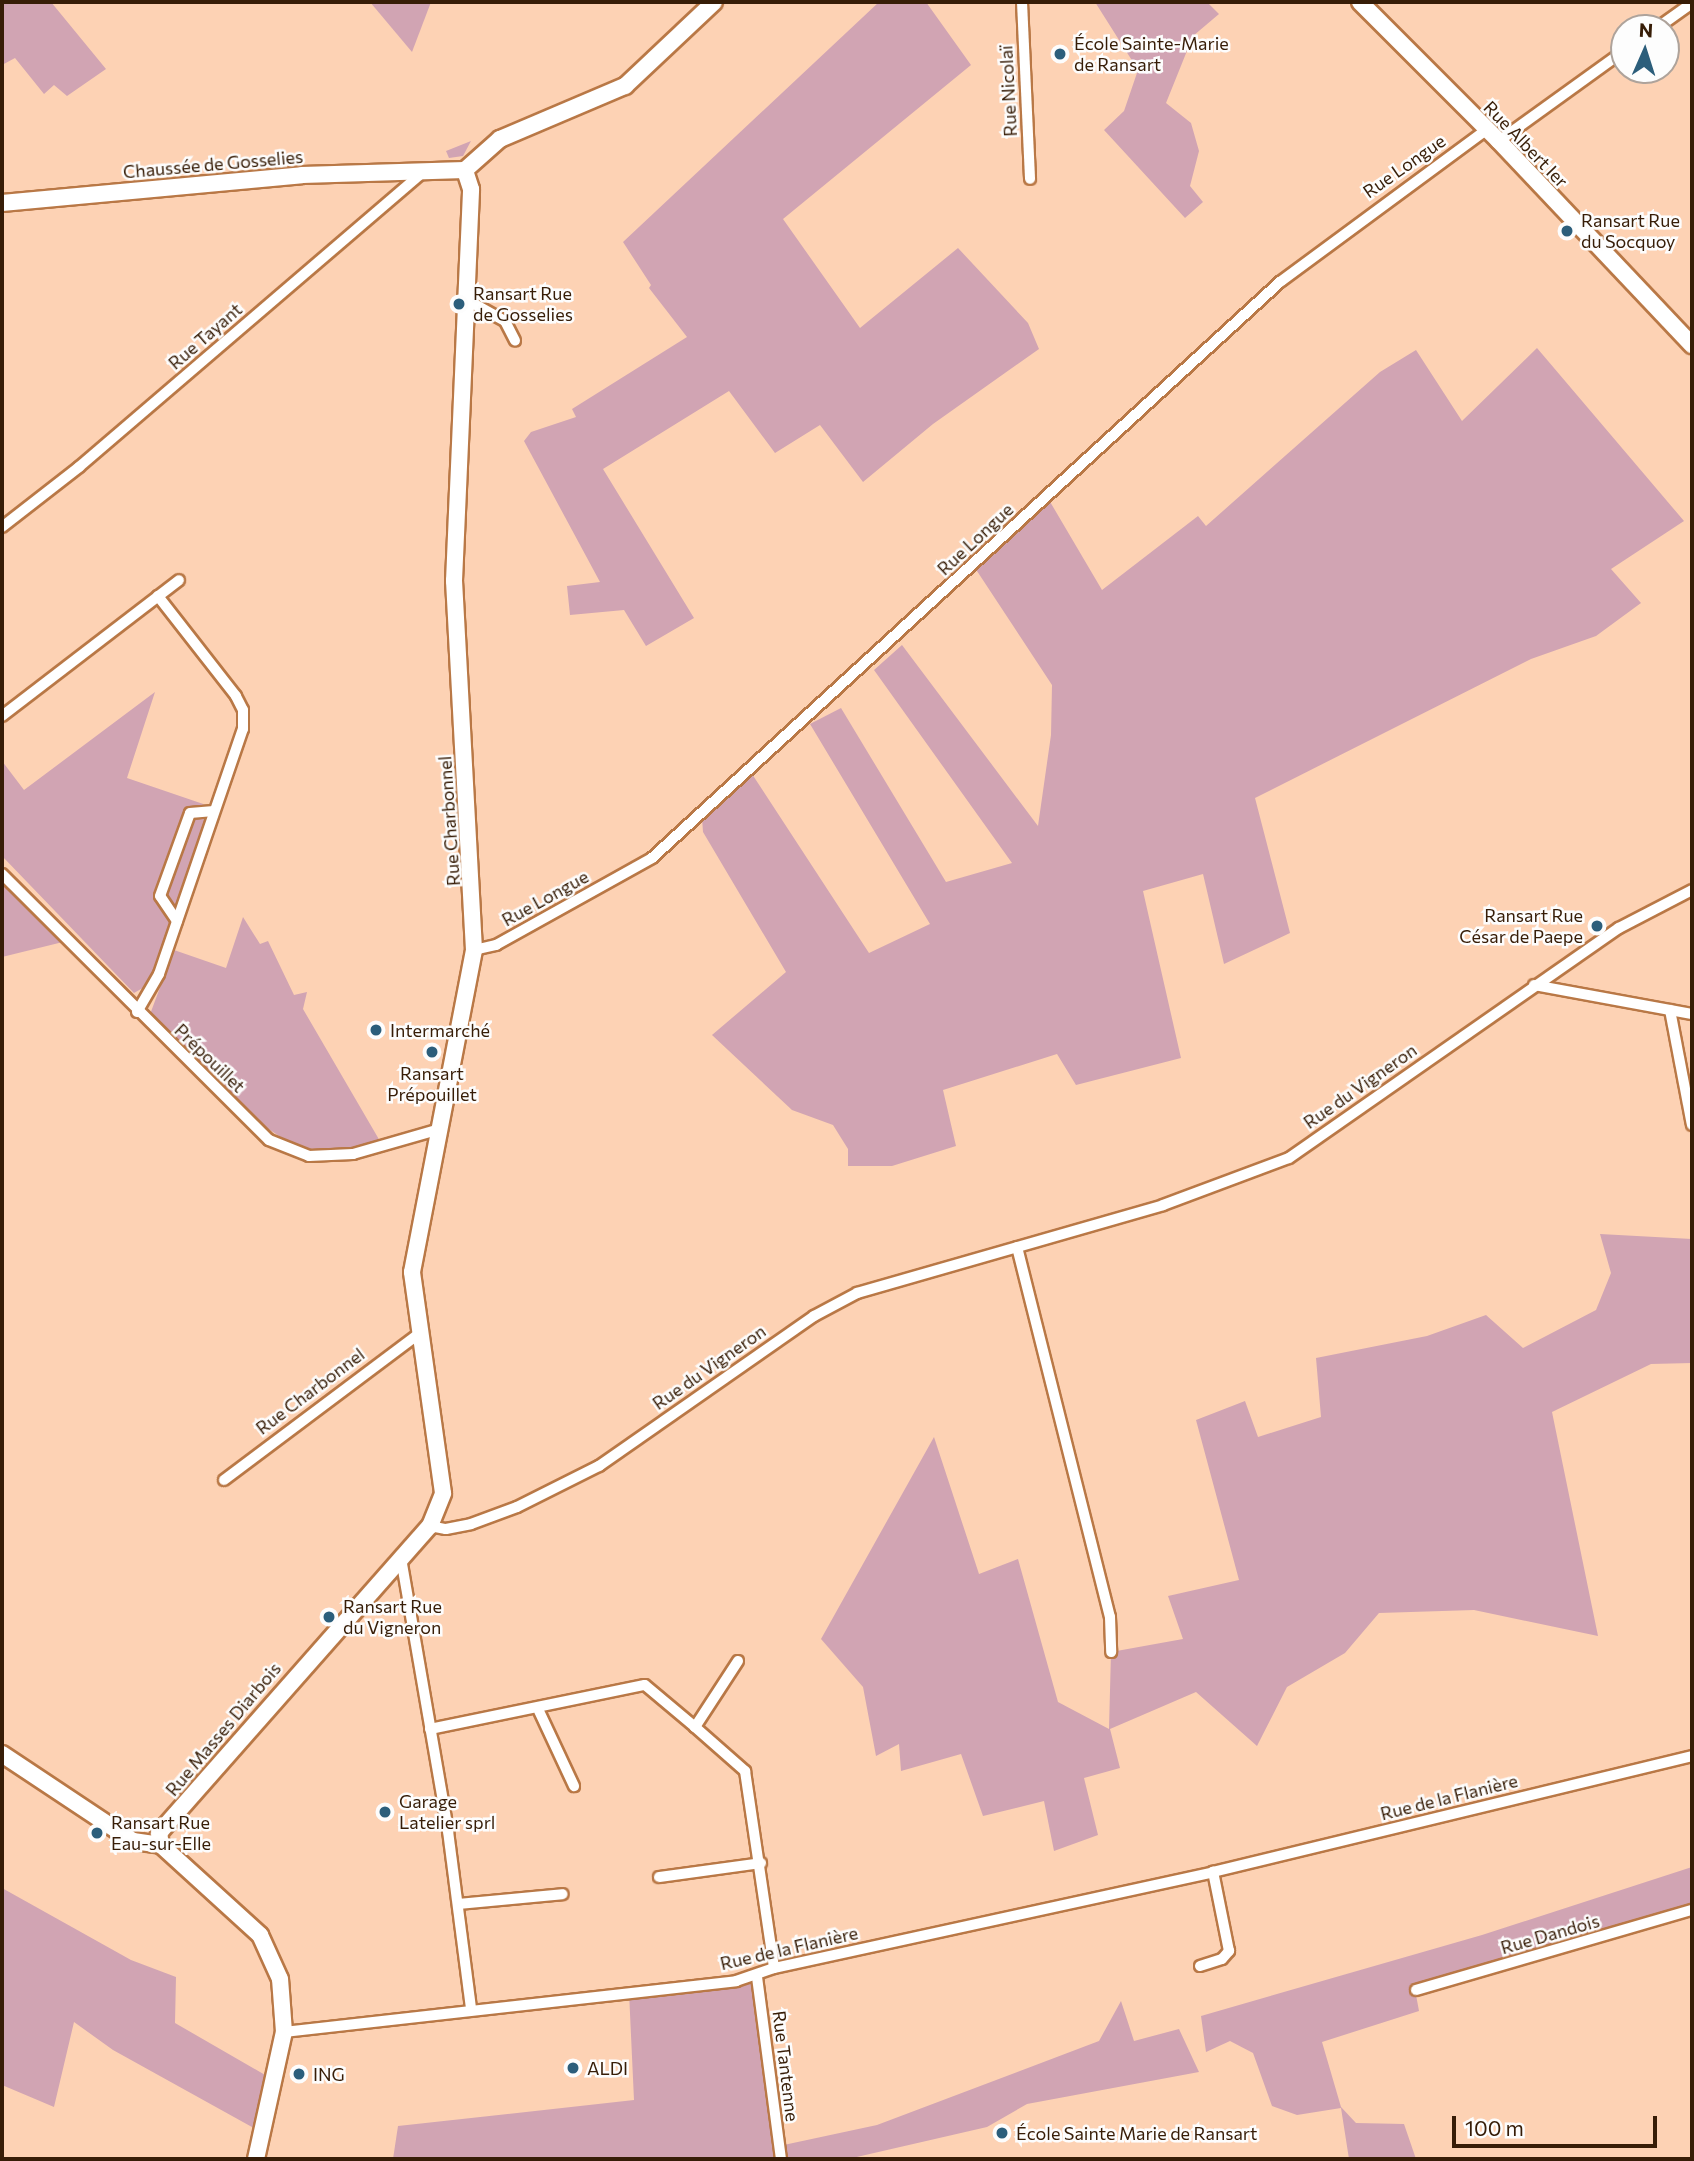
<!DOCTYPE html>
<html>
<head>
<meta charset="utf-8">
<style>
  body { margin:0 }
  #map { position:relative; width:1694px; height:2161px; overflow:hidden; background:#fdd2b4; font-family:Commissioner,sans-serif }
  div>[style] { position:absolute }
  .green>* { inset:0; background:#d1a4b3 }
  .roads { filter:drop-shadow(2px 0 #b97846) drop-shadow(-2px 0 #b97846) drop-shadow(0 2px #b97846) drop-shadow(0 -2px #b97846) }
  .street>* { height:10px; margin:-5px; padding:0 5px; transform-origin:5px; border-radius:5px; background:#fff }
  .secondary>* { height:16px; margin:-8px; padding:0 8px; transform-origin:8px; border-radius:8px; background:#fff }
  .dots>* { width:19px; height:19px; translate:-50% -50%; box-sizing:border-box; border:4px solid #fdfdfd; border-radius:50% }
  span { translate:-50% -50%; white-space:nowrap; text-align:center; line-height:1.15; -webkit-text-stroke:5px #fdfdfd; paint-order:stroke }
  .poi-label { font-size:18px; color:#371d07 }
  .left { translate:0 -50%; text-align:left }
  .right { translate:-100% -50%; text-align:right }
  .street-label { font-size:18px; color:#371d07 }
  .frame { position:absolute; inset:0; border:4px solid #371d07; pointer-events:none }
  .north { position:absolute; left:1610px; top:14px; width:70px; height:70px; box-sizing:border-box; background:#fdfdfd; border:2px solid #aea39b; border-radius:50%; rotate:3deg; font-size:19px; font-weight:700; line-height:28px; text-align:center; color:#371d07 }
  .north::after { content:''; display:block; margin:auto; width:24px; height:32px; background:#2c5e7b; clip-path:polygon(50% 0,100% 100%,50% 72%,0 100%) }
  .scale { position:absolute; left:1452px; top:2116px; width:205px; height:32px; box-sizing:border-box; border:4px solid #371d07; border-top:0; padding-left:9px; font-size:21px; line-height:24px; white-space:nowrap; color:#371d07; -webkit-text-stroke:5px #fdfdfd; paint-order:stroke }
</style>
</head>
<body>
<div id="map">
  <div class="green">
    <div style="clip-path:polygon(2px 2px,51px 2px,106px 69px,67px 96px,54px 85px,44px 94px,15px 58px,2px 65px)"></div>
    <div style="clip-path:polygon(370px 2px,431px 2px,412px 52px)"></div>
    <div style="clip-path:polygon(879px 2px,926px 2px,971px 65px,783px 219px,860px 328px,958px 248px,1028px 323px,1039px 349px,933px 424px,863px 482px,820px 425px,775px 453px,729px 391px,603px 469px,694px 618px,646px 646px,624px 610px,570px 615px,567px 586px,600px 582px,524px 441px,531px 432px,576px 417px,572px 409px,687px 337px,649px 288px,651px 285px,623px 242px)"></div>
    <div style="clip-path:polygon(1095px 2px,1207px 2px,1219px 14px,1193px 36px,1166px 103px,1191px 123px,1199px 151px,1190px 186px,1203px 202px,1185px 218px,1104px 130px,1124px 111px,1138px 70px)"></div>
    <div style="clip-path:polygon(471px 141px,463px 156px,449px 158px,446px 151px)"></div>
    <div style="clip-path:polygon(1537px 348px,1684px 521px,1611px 569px,1641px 603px,1596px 636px,1531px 659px,1255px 798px,1290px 933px,1224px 964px,1203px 874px,1143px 891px,1181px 1058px,1076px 1085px,1057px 1054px,943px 1090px,956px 1146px,892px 1166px,848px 1166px,848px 1149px,833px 1125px,792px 1110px,712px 1035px,786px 972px,703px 832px,702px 818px,752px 774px,869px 953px,930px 924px,810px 724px,841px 708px,946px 882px,1012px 863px,874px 670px,902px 645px,1038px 826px,1051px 735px,1052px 685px,975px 568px,1049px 500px,1102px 590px,1198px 516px,1206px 526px,1380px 372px,1416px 350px,1462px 421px)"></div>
    <div style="clip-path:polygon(155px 692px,127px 778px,215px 808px,155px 981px,134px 993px,2px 856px,2px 761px,24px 790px)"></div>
    <div style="clip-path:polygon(2px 872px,67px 941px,2px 957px)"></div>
    <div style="clip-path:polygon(243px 917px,260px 944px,268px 941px,294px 995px,307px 992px,303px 1009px,384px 1148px,309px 1156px,258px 1122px,149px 1017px,174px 950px,226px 968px)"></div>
    <div style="clip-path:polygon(1600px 1234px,1692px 1239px,1692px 1363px,1651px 1364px,1552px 1412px,1598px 1636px,1474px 1610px,1379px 1613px,1345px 1653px,1287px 1687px,1257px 1746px,1196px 1692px,1110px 1729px,1120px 1768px,1084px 1778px,1098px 1835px,1054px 1851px,1044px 1801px,983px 1816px,961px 1754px,901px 1771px,899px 1744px,876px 1756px,863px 1687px,821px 1639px,934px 1437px,979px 1574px,1018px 1559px,1058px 1702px,1109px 1729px,1111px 1652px,1183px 1639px,1168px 1596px,1239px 1580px,1196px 1420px,1245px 1401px,1258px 1437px,1321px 1417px,1316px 1358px,1427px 1336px,1486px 1315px,1523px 1348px,1596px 1310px,1611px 1273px)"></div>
    <div style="clip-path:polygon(1692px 1867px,1692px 1906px,1414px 1984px,1419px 2011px,1322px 2042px,1341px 2107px,1356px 2123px,1404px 2124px,1416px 2159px,1349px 2159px,1341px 2108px,1297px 2115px,1272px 2106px,1253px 2053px,1230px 2041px,1206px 2052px,1201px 2016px,1482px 1935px)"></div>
    <div style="clip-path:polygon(2px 1888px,131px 1960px,176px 1977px,175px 2023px,272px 2079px,261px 2132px,113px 2050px,74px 2022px,54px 2107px,2px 2085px)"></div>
    <div style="clip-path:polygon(758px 1980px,779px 2146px,877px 2125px,1099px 2041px,1121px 2001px,1134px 2041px,1179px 2029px,1199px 2072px,1027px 2104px,987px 2127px,848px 2159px,393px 2159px,398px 2126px,634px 2100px,629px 1992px)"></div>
  </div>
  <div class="roads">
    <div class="street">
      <div style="left:1022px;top:2px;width:177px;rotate:87.4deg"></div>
      <div style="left:1657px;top:28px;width:43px;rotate:-35.5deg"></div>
      <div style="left:1499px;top:141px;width:154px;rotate:-35.8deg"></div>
      <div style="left:467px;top:300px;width:43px;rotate:28.9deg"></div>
      <div style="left:505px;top:321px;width:22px;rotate:63deg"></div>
      <div style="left:2px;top:527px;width:98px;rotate:-37.9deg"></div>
      <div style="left:79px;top:467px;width:456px;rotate:-40.6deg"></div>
      <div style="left:2px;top:716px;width:223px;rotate:-37.5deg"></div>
      <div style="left:2px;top:874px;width:377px;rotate:44.9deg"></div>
      <div style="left:269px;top:1140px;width:43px;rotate:21.8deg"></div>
      <div style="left:309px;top:1156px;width:44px;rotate:-2.6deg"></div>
      <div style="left:353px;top:1154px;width:91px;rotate:-16deg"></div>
      <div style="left:177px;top:921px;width:30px;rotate:-124deg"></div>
      <div style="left:160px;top:896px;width:88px;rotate:-70.1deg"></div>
      <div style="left:190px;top:813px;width:24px;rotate:-5deg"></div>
      <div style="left:474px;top:950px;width:23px;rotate:-13deg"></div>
      <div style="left:496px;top:945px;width:179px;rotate:-29.1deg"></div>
      <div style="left:652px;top:858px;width:852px;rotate:-42.53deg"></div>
      <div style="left:1280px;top:282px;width:256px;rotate:-36.4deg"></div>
      <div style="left:1534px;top:985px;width:161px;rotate:10.4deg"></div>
      <div style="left:1670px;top:1010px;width:117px;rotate:79.2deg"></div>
      <div style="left:137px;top:1012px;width:44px;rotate:-59.9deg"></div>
      <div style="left:159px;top:974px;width:259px;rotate:-71.1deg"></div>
      <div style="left:243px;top:729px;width:19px;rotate:-90deg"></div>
      <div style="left:243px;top:710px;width:16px;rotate:-117deg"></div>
      <div style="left:236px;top:696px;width:127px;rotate:-128deg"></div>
      <div style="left:1017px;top:1247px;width:382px;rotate:75.9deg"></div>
      <div style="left:1110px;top:1617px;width:35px;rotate:88deg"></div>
      <div style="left:224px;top:1480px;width:245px;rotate:-36.9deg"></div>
      <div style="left:430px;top:1526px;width:16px;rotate:11deg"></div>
      <div style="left:446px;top:1529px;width:25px;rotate:-11deg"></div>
      <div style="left:471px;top:1524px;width:49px;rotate:-20.3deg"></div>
      <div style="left:517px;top:1507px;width:92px;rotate:-26.6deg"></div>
      <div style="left:599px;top:1466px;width:262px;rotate:-34.9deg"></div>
      <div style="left:814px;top:1316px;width:49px;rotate:-28.1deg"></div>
      <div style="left:857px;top:1293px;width:318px;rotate:-16deg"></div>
      <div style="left:1163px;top:1205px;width:134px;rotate:-20.5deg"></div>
      <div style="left:1289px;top:1158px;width:402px;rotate:-34.9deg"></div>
      <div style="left:1619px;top:928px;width:82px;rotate:-27.5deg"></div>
      <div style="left:401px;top:1558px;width:277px;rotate:80.2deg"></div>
      <div style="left:448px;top:1831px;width:177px;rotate:82.6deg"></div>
      <div style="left:738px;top:1661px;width:79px;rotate:123.1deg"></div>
      <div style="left:695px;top:1727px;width:67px;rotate:41.3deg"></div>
      <div style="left:745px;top:1771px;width:199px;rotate:81.6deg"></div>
      <div style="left:539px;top:1711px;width:83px;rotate:65deg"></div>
      <div style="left:430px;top:1729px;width:219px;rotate:-11.6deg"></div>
      <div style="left:645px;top:1685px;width:65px;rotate:40deg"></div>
      <div style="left:659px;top:1877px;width:103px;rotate:-7.8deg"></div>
      <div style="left:458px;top:1904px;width:105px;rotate:-5.4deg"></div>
      <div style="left:1200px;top:1966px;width:23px;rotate:-18deg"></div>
      <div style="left:1222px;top:1959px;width:11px;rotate:-49deg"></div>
      <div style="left:1229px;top:1951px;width:81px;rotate:-101.4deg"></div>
      <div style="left:757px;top:1977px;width:184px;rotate:82.5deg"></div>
      <div style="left:1416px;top:1990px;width:287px;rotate:-16.2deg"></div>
      <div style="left:284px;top:2032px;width:455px;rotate:-6.4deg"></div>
      <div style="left:736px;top:1981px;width:40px;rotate:-18.9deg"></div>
      <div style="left:774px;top:1968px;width:449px;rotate:-12.3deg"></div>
      <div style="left:1213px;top:1872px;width:493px;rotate:-13.6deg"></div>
    </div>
    <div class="secondary">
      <div style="left:1360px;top:2px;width:197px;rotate:45deg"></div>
      <div style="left:1499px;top:141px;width:281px;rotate:46.6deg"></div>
      <div style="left:465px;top:170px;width:47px;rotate:-41.5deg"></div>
      <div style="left:500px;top:139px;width:136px;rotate:-23deg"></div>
      <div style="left:625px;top:86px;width:122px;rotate:-43.3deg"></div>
      <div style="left:2px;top:203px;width:301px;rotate:-5.3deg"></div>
      <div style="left:302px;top:175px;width:163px;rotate:-1.8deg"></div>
      <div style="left:2px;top:1754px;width:157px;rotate:33.6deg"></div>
      <div style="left:133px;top:1841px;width:28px;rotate:8deg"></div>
      <div style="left:256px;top:2159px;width:130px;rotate:-77.6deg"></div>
      <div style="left:284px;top:2032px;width:53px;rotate:-94.3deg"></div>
      <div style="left:280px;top:1979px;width:48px;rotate:-114.4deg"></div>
      <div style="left:260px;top:1935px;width:134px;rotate:-137.7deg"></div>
      <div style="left:161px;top:1845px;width:12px;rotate:-99deg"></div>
      <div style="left:159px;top:1833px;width:409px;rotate:-48.6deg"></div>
      <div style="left:430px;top:1526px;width:35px;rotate:-68deg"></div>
      <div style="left:443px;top:1493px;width:223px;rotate:-98deg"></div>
      <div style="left:412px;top:1272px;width:328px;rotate:-79.1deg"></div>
      <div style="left:474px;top:950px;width:370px;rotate:-93.1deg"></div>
      <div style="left:454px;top:581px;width:392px;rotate:-87.5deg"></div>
      <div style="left:471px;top:189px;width:20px;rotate:-108deg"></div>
    </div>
  </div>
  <div class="dots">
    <div style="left:1060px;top:54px;background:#2c5e7b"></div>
    <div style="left:1567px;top:231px;background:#2c5e7b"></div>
    <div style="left:459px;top:304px;background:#2c5e7b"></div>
    <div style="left:1597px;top:926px;background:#2c5e7b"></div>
    <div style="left:376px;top:1030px;background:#2c5e7b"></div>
    <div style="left:432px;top:1052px;background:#2c5e7b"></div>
    <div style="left:329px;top:1617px;background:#2c5e7b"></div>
    <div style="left:385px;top:1812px;background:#2c5e7b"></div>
    <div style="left:97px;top:1833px;background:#2c5e7b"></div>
    <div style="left:573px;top:2068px;background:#2c5e7b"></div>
    <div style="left:299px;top:2074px;background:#2c5e7b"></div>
    <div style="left:1002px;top:2133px;background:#2c5e7b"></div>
  </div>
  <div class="poi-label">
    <span class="left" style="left:1074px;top:54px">École Sainte-Marie<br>de Ransart</span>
    <span class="left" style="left:1581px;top:231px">Ransart Rue<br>du Socquoy</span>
    <span class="left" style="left:473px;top:304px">Ransart Rue<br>de Gosselies</span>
    <span class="right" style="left:1583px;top:926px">Ransart Rue<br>César de Paepe</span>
    <span class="left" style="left:390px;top:1030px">Intermarché</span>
    <span style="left:432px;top:1084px">Ransart<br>Prépouillet</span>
    <span class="left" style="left:343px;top:1617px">Ransart Rue<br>du Vigneron</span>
    <span class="left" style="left:399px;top:1812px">Garage<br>Latelier sprl</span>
    <span class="left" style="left:111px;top:1833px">Ransart Rue<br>Eau-sur-Elle</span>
    <span class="left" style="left:587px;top:2068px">ALDI</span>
    <span class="left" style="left:313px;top:2074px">ING</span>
    <span class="left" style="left:1016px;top:2133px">École Sainte Marie de Ransart</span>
  </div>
  <div class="street-label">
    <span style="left:1008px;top:91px;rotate:-93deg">Rue Nicolaï</span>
    <span style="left:1526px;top:144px;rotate:46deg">Rue Albert Ier</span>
    <span style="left:213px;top:164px;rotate:-5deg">Chaussée de Gosselies</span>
    <span style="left:1404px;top:166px;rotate:-35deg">Rue Longue</span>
    <span style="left:205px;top:336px;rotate:-41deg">Rue Tayant</span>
    <span style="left:975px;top:539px;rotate:-43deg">Rue Longue</span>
    <span style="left:449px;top:821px;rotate:-94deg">Rue Charbonnel</span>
    <span style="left:545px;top:898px;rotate:-29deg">Rue Longue</span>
    <span style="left:210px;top:1058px;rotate:44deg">Prépouillet</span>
    <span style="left:1360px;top:1086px;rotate:-35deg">Rue du Vigneron</span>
    <span style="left:709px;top:1367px;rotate:-35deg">Rue du Vigneron</span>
    <span style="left:310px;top:1391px;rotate:-37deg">Rue Charbonnel</span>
    <span style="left:223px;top:1729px;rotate:-50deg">Rue Masses Diarbois</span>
    <span style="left:1449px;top:1797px;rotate:-14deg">Rue de la Flanière</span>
    <span style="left:1550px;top:1934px;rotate:-16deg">Rue Dandois</span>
    <span style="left:789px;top:1948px;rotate:-13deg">Rue de la Flanière</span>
    <span style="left:786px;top:2066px;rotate:83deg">Rue Tantenne</span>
  </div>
  <div class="frame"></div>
  <div class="north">N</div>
  <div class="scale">100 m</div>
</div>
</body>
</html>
